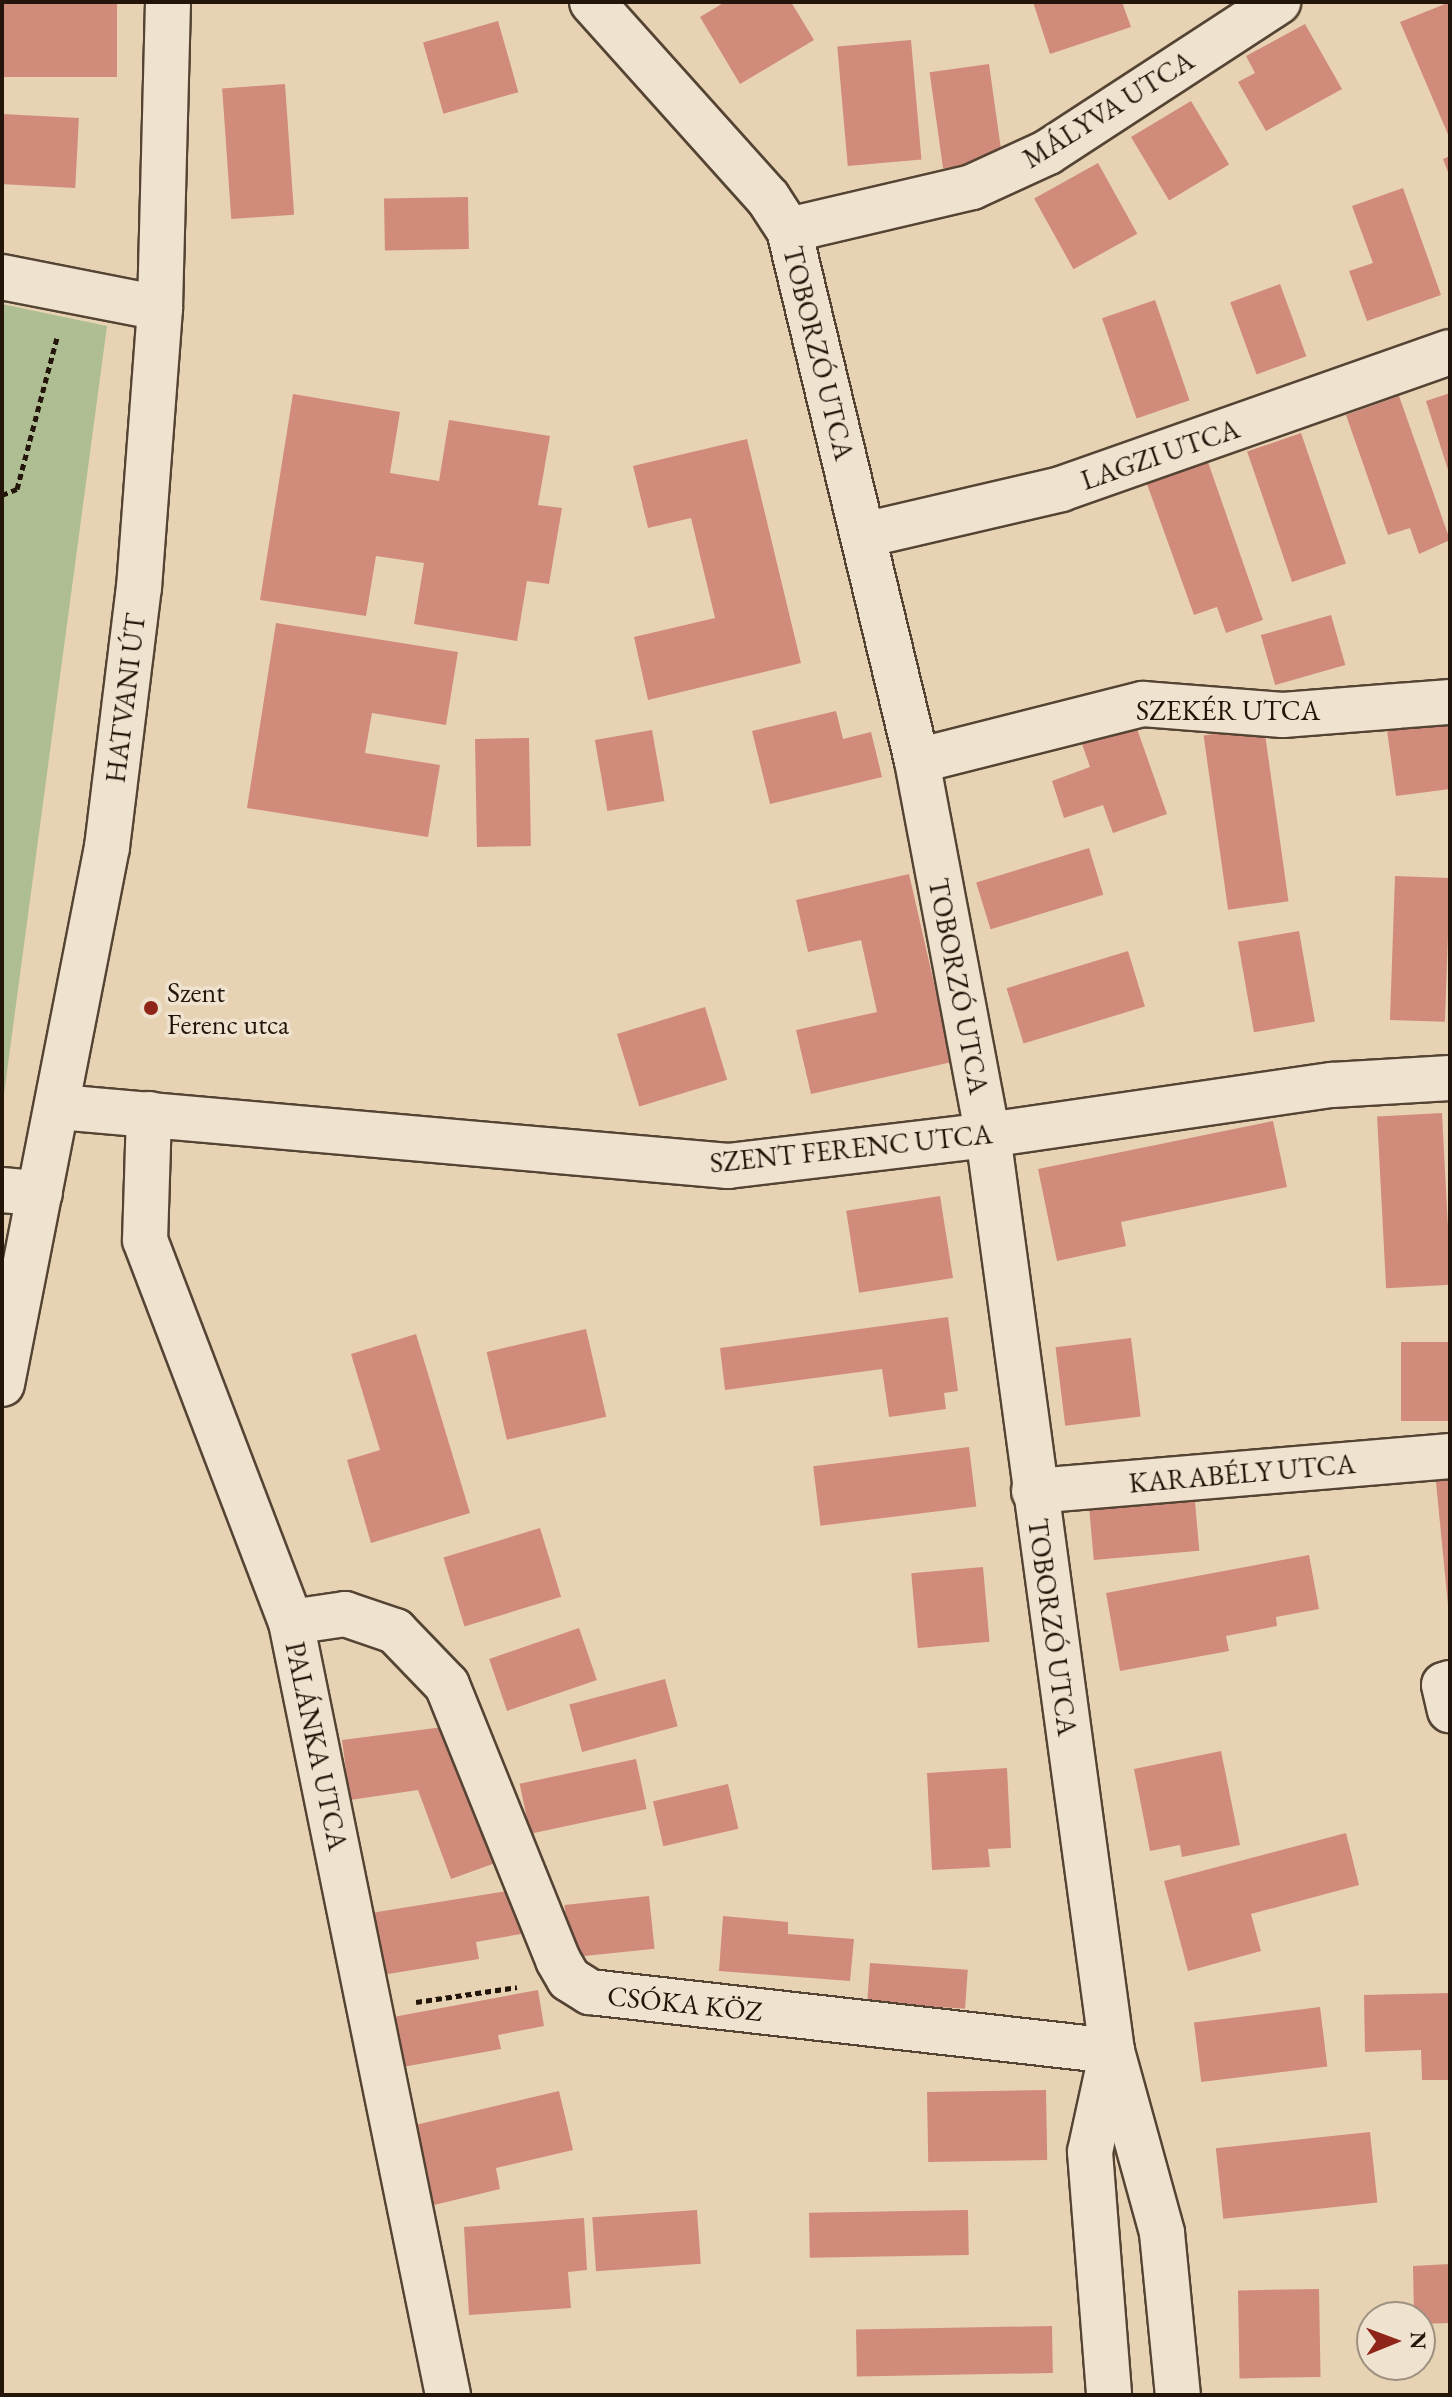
<!DOCTYPE html>
<html>
<head>
<meta charset="utf-8">
<style>
  body { margin:0 }
  #map { position:relative; width:1452px; height:2397px; overflow:hidden; background:#e7d3b3; font-family:"EB Garamond",serif }
  div>[style] { position:absolute }
  .green>* { inset:0; background:#afbe92 }
  .building>* { inset:0; background:#d18b7b; transform-origin:0 0 }
  .path>* { height:5px; margin-top:-2.5px; transform-origin:0; background:repeating-linear-gradient(90deg,#24150a 0 6px,transparent 0 10px) }
  .roads { filter:drop-shadow(2px 0 #554434) drop-shadow(-2px 0 #554434) drop-shadow(0 2px #554434) drop-shadow(0 -2px #554434) }
  .minor>* { height:44px; margin:-22px; padding:0 22px; transform-origin:22px; border-radius:22px; background:#efe2ce }
  .dots>* { width:22px; height:22px; translate:-50% -50%; box-sizing:border-box; border:4px solid #efe2ce; border-radius:50% }
  span { translate:-50% -50%; white-space:nowrap; text-align:center; line-height:1.15; -webkit-text-stroke:7px #efe2ce; paint-order:stroke }
  .street-label { font-size:28px; color:#24150a }
  .poi-label { font-size:28px; color:#24150a }
  .left { translate:0 -50%; text-align:left }
  .frame { position:absolute; inset:0; border:4px solid #24150a; pointer-events:none }
  .north { position:absolute; left:1356px; top:2301px; width:80px; height:80px; box-sizing:border-box; background:#efe2ce; border:2px solid #9e9080; border-radius:50%; rotate:89deg; font-size:22px; font-weight:700; line-height:32px; text-align:center; color:#24150a }
  .north::after { content:''; display:block; margin:auto; width:28px; height:36px; background:#8f2418; clip-path:polygon(50% 0,100% 100%,50% 72%,0 100%) }
</style>
</head>
<body>
<div id="map">
  <div class="green">
    <div style="clip-path:polygon(2px 304px,107px 326px,2px 1109px)"></div>
  </div>
  <div class="building">
    <div style="left:2px;top:2px;width:115px;height:75px"></div>
    <div style="clip-path:polygon(725px 2px,791px 2px,814px 40px,740px 84px,700px 17px)"></div>
    <div style="clip-path:polygon(1033px 2px,1122px 2px,1131px 27px,1050px 54px)"></div>
    <div style="clip-path:polygon(1450px 2px,1450px 139px,1400px 22px)"></div>
    <div style="left:498px;top:21px;width:74px;height:78px;rotate:74deg"></div>
    <div style="clip-path:polygon(1305px 24px,1342px 89px,1266px 131px,1238px 82px,1255px 73px,1246px 56px)"></div>
    <div style="left:911px;top:40px;width:120px;height:74px;rotate:85deg"></div>
    <div style="left:989px;top:64px;width:97px;height:60px;rotate:82deg"></div>
    <div style="left:285px;top:84px;width:131px;height:63px;rotate:86deg"></div>
    <div style="left:1191px;top:101px;width:74px;height:70px;rotate:59deg"></div>
    <div style="left:2px;top:114px;width:77px;height:70px;rotate:3deg"></div>
    <div style="clip-path:polygon(1450px 156px,1450px 177px,1443px 159px)"></div>
    <div style="left:1098px;top:163px;width:81px;height:73px;rotate:61deg"></div>
    <div style="clip-path:polygon(1403px 188px,1441px 295px,1367px 321px,1349px 271px,1373px 263px,1352px 206px)"></div>
    <div style="left:468px;top:197px;width:52px;height:84px;rotate:89deg"></div>
    <div style="left:1280px;top:284px;width:77px;height:53px;rotate:70deg"></div>
    <div style="left:1155px;top:300px;width:106px;height:56px;rotate:71deg"></div>
    <div style="clip-path:polygon(1450px 393px,1450px 473px,1449px 473px,1426px 401px)"></div>
    <div style="clip-path:polygon(293px 394px,400px 412px,390px 473px,439px 481px,449px 420px,550px 436px,538px 505px,562px 508px,549px 584px,527px 581px,517px 641px,414px 624px,424px 563px,376px 556px,366px 616px,260px 600px)"></div>
    <div style="clip-path:polygon(1399px 396px,1450px 540px,1419px 554px,1410px 528px,1388px 535px,1346px 415px)"></div>
    <div style="left:1301px;top:433px;width:138px;height:57px;rotate:71deg"></div>
    <div style="clip-path:polygon(747px 439px,801px 663px,648px 700px,634px 637px,715px 618px,691px 518px,648px 528px,633px 466px)"></div>
    <div style="clip-path:polygon(1208px 462px,1263px 620px,1226px 633px,1217px 607px,1194px 615px,1147px 484px)"></div>
    <div style="left:1331px;top:615px;width:52px;height:73px;rotate:74deg"></div>
    <div style="clip-path:polygon(276px 623px,458px 652px,446px 725px,372px 713px,365px 753px,440px 765px,428px 837px,247px 808px)"></div>
    <div style="clip-path:polygon(836px 711px,843px 739px,871px 732px,882px 777px,770px 804px,752px 731px)"></div>
    <div style="clip-path:polygon(1450px 715px,1450px 789px,1396px 796px,1386px 723px)"></div>
    <div style="clip-path:polygon(1135px 723px,1167px 814px,1113px 833px,1103px 805px,1064px 818px,1052px 781px,1090px 767px,1081px 741px)"></div>
    <div style="left:1264px;top:727px;width:176px;height:61px;rotate:82deg"></div>
    <div style="left:652px;top:730px;width:72px;height:58px;rotate:80deg"></div>
    <div style="left:529px;top:738px;width:108px;height:54px;rotate:89deg"></div>
    <div style="left:1089px;top:848px;width:49px;height:118px;rotate:73deg"></div>
    <div style="clip-path:polygon(909px 874px,952px 1062px,811px 1094px,796px 1030px,877px 1012px,861px 940px,808px 952px,796px 900px)"></div>
    <div style="left:1395px;top:876px;width:55px;height:144px;rotate:2deg"></div>
    <div style="left:1299px;top:931px;width:92px;height:62px;rotate:80deg"></div>
    <div style="left:1128px;top:951px;width:58px;height:127px;rotate:73deg"></div>
    <div style="left:705px;top:1007px;width:76px;height:92px;rotate:73deg"></div>
    <div style="left:1442px;top:1113px;width:172px;height:65px;rotate:87deg"></div>
    <div style="clip-path:polygon(1273px 1121px,1287px 1187px,1121px 1222px,1126px 1246px,1057px 1261px,1038px 1169px)"></div>
    <div style="left:940px;top:1196px;width:83px;height:95px;rotate:81deg"></div>
    <div style="clip-path:polygon(948px 1317px,958px 1391px,944px 1393px,946px 1409px,889px 1417px,882px 1369px,725px 1390px,720px 1348px)"></div>
    <div style="left:586px;top:1329px;width:90px;height:102px;rotate:77deg"></div>
    <div style="clip-path:polygon(416px 1334px,470px 1513px,371px 1543px,347px 1460px,380px 1450px,351px 1354px)"></div>
    <div style="left:1131px;top:1338px;width:79px;height:76px;rotate:83deg"></div>
    <div style="left:1450px;top:1342px;width:79px;height:49px;rotate:90deg"></div>
    <div style="left:969px;top:1447px;width:60px;height:157px;rotate:83deg"></div>
    <div style="clip-path:polygon(1450px 1470px,1450px 1605px,1448px 1605px,1435px 1472px)"></div>
    <div style="left:1194px;top:1490px;width:61px;height:106px;rotate:85deg"></div>
    <div style="left:540px;top:1528px;width:72px;height:101px;rotate:73deg"></div>
    <div style="clip-path:polygon(1309px 1555px,1319px 1609px,1276px 1617px,1277px 1626px,1226px 1636px,1229px 1651px,1120px 1671px,1106px 1593px)"></div>
    <div style="left:983px;top:1567px;width:75px;height:72px;rotate:85deg"></div>
    <div style="left:579px;top:1628px;width:55px;height:95px;rotate:71deg"></div>
    <div style="left:665px;top:1679px;width:49px;height:99px;rotate:75deg"></div>
    <div style="clip-path:polygon(451px 1726px,501px 1861px,451px 1879px,418px 1790px,350px 1800px,342px 1740px)"></div>
    <div style="clip-path:polygon(1221px 1751px,1240px 1845px,1182px 1857px,1180px 1845px,1150px 1851px,1134px 1769px)"></div>
    <div style="left:636px;top:1759px;width:51px;height:119px;rotate:78deg"></div>
    <div style="clip-path:polygon(1007px 1768px,1011px 1848px,988px 1849px,990px 1867px,932px 1870px,927px 1773px)"></div>
    <div style="left:728px;top:1784px;width:46px;height:77px;rotate:77deg"></div>
    <div style="clip-path:polygon(1346px 1833px,1359px 1885px,1251px 1914px,1261px 1951px,1188px 1971px,1164px 1881px)"></div>
    <div style="clip-path:polygon(513px 1890px,521px 1934px,476px 1942px,479px 1959px,382px 1975px,371px 1913px)"></div>
    <div style="left:649px;top:1896px;width:53px;height:85px;rotate:84deg"></div>
    <div style="clip-path:polygon(723px 1916px,788px 1922px,788px 1934px,854px 1939px,850px 1981px,719px 1971px)"></div>
    <div style="left:870px;top:1963px;width:98px;height:39px;rotate:4deg"></div>
    <div style="clip-path:polygon(538px 1990px,544px 2026px,498px 2035px,501px 2049px,403px 2067px,393px 2017px)"></div>
    <div style="clip-path:polygon(1450px 1993px,1450px 2080px,1422px 2080px,1421px 2050px,1365px 2052px,1364px 1995px)"></div>
    <div style="left:1320px;top:2007px;width:60px;height:127px;rotate:83deg"></div>
    <div style="left:1046px;top:2090px;width:70px;height:119px;rotate:89deg"></div>
    <div style="clip-path:polygon(559px 2091px,573px 2150px,496px 2168px,500px 2189px,430px 2206px,411px 2126px)"></div>
    <div style="left:1370px;top:2132px;width:71px;height:155px;rotate:84deg"></div>
    <div style="left:697px;top:2210px;width:54px;height:105px;rotate:86deg"></div>
    <div style="left:968px;top:2210px;width:45px;height:159px;rotate:89deg"></div>
    <div style="clip-path:polygon(584px 2218px,587px 2270px,568px 2272px,571px 2308px,469px 2315px,464px 2227px)"></div>
    <div style="clip-path:polygon(1450px 2264px,1450px 2323px,1420px 2324px,1420px 2317px,1414px 2317px,1413px 2266px)"></div>
    <div style="left:1319px;top:2289px;width:88px;height:81px;rotate:89deg"></div>
    <div style="left:1052px;top:2326px;width:47px;height:196px;rotate:89deg"></div>
  </div>
  <div class="path">
    <div style="left:2px;top:495px;width:16px;rotate:-22deg"></div>
    <div style="left:17px;top:489px;width:156px;rotate:-75.2deg"></div>
    <div style="left:416px;top:2002px;width:102px;rotate:-8.4deg"></div>
  </div>
  <div class="roads">
    <div class="minor">
      <div style="left:592px;top:2px;width:263px;rotate:48.1deg"></div>
      <div style="left:768px;top:198px;width:38px;rotate:57deg"></div>
      <div style="left:789px;top:230px;width:546px;rotate:76.45deg"></div>
      <div style="left:917px;top:761px;width:381px;rotate:79.3deg"></div>
      <div style="left:988px;top:1135px;width:924px;rotate:82.29deg"></div>
      <div style="left:1112px;top:2051px;width:103px;rotate:102.3deg"></div>
      <div style="left:1090px;top:2152px;width:244px;rotate:85.5deg"></div>
      <div style="left:789px;top:230px;width:188px;rotate:-13.2deg"></div>
      <div style="left:972px;top:187px;width:84px;rotate:-24.7deg"></div>
      <div style="left:1048px;top:152px;width:275px;rotate:-33.1deg"></div>
      <div style="left:2px;top:277px;width:161px;rotate:11.1deg"></div>
      <div style="left:864px;top:535px;width:202px;rotate:-13.1deg"></div>
      <div style="left:1061px;top:489px;width:412px;rotate:-19.4deg"></div>
      <div style="left:917px;top:761px;width:233px;rotate:-14.2deg"></div>
      <div style="left:1143px;top:704px;width:140px;rotate:4.5deg"></div>
      <div style="left:1283px;top:715px;width:168px;rotate:-4.5deg"></div>
      <div style="left:59px;top:1107px;width:672px;rotate:5.04deg"></div>
      <div style="left:728px;top:1166px;width:262px;rotate:-6.8deg"></div>
      <div style="left:988px;top:1135px;width:348px;rotate:-8.3deg"></div>
      <div style="left:1332px;top:1085px;width:118px;rotate:-3.4deg"></div>
      <div style="left:149px;top:1114px;width:126px;rotate:91.8deg"></div>
      <div style="left:145px;top:1240px;width:409px;rotate:69.1deg"></div>
      <div style="left:291px;top:1622px;width:789px;rotate:78.52deg"></div>
      <div style="left:2px;top:1190px;width:38px;rotate:5deg"></div>
      <div style="left:2px;top:1384px;width:547px;rotate:-78.94deg"></div>
      <div style="left:107px;top:847px;width:261px;rotate:-83deg"></div>
      <div style="left:139px;top:588px;width:281px;rotate:-85.7deg"></div>
      <div style="left:160px;top:308px;width:306px;rotate:-88.5deg"></div>
      <div style="left:1034px;top:1491px;width:417px;rotate:-4.8deg"></div>
      <div style="left:291px;top:1622px;width:55px;rotate:-8.4deg"></div>
      <div style="left:345px;top:1614px;width:53px;rotate:18.8deg"></div>
      <div style="left:395px;top:1631px;width:75px;rotate:46.1deg"></div>
      <div style="left:447px;top:1685px;width:297px;rotate:68deg"></div>
      <div style="left:558px;top:1960px;width:22px;rotate:60deg"></div>
      <div style="left:569px;top:1979px;width:25px;rotate:32deg"></div>
      <div style="left:590px;top:1992px;width:525px;rotate:6.45deg"></div>
      <div style="left:1112px;top:2051px;width:189px;rotate:74.6deg"></div>
      <div style="left:1162px;top:2233px;width:163px;rotate:84.4deg"></div>
      <div style="left:1450px;top:1683px;width:6px;rotate:162deg"></div>
      <div style="left:1444px;top:1685px;width:26px;rotate:77deg"></div>
    </div>
  </div>
  <div class="dots">
    <div style="left:151px;top:1008px;background:#8f2418"></div>
  </div>
  <div class="street-label">
    <span style="left:1108px;top:109px;rotate:-32deg">MÁLYVA UTCA</span>
    <span style="left:819px;top:353px;rotate:76deg">TOBORZÓ UTCA</span>
    <span style="left:1160px;top:454px;rotate:-19deg">LAGZI UTCA</span>
    <span style="left:125px;top:698px;rotate:-83deg">HATVANI ÚT</span>
    <span style="left:1228px;top:710px">SZEKÉR UTCA</span>
    <span style="left:959px;top:986px;rotate:79deg">TOBORZÓ UTCA</span>
    <span style="left:851px;top:1148px;rotate:-6deg">SZENT FERENC UTCA</span>
    <span style="left:1242px;top:1473px;rotate:-5deg">KARABÉLY UTCA</span>
    <span style="left:1053px;top:1627px;rotate:82deg">TOBORZÓ UTCA</span>
    <span style="left:317px;top:1746px;rotate:78deg">PALÁNKA UTCA</span>
    <span style="left:685px;top:2003px;rotate:6deg">CSÓKA KÖZ</span>
  </div>
  <div class="poi-label">
    <span class="left" style="left:167px;top:1008px">Szent<br>Ferenc utca</span>
  </div>
  <div class="frame"></div>
  <div class="north">N</div>
</div>
</body>
</html>
